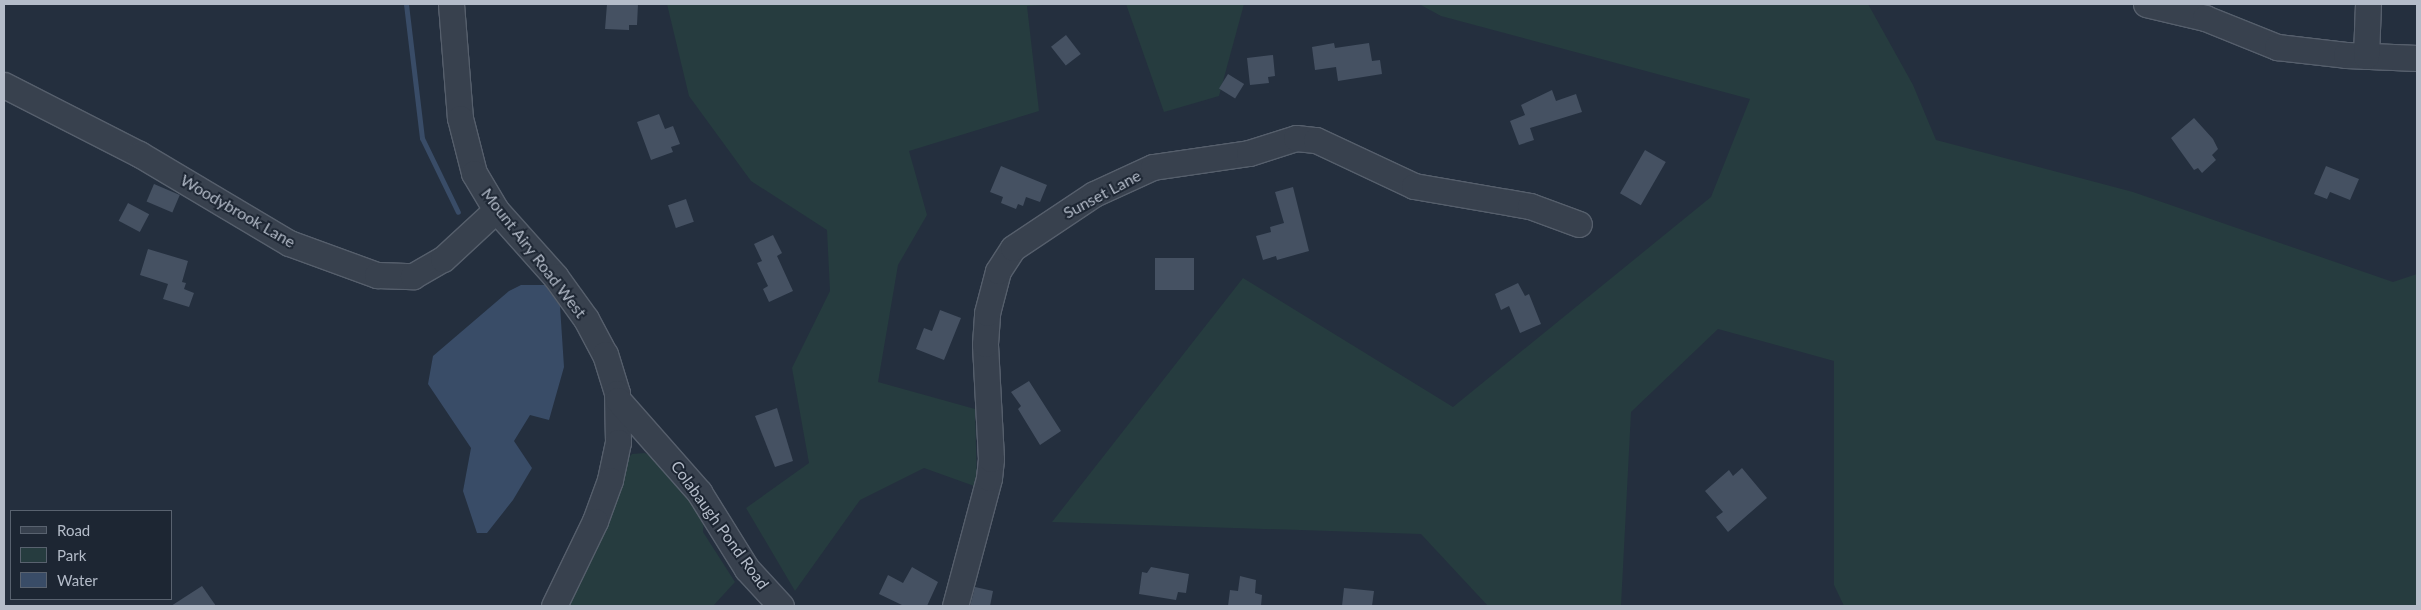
<!DOCTYPE html>
<html>
<head>
<meta charset="utf-8">
<style>
  body { margin:0 }
  #map { position:relative; width:2421px; height:610px; overflow:hidden; background:#242f3e; font-family:Lato,sans-serif }
  div>[style] { position:absolute }
  .green>* { inset:0; background:#263c3f }
  .water>* { inset:0; background:#394c67 }
  .stream>* { height:5px; margin:-2.5px; padding:0 2.5px; transform-origin:2.5px; border-radius:2.5px; background:#394c67 }
  .building>* { inset:0; background:#455162; transform-origin:0 0 }
  .roads { filter:drop-shadow(1px 0 #565f6c) drop-shadow(-1px 0 #565f6c) drop-shadow(0 1px #565f6c) drop-shadow(0 -1px #565f6c) }
  .minor>* { height:25px; margin:-12.5px; padding:0 12.5px; transform-origin:12.5px; border-radius:12.5px; background:#38414e }
  span { translate:-50% -50%; white-space:nowrap; text-align:center; line-height:1.15; -webkit-text-stroke:4px #1d2633; paint-order:stroke }
  .street-label { font-size:16px; color:#b4bcc9 }
  .frame { position:absolute; inset:0; border:5px solid #b4bcc9; pointer-events:none }
  .legend { position:absolute; left:10px; top:510px; width:162px; height:90px; box-sizing:border-box; background:#1d2633; border:1px solid #59626f; margin:0; padding:6px 9px; list-style:none; font-size:15px; color:#b4bcc9 }
  .legend li { display:flex; align-items:center; gap:10px; height:25px }
  .legend b { width:25px; border:1px solid #59626f }
</style>
</head>
<body>
<div id="map">
  <div class="green">
    <div style="clip-path:polygon(667px 4px,1061px 4px,1027px 6px,1039px 111px,909px 151px,927px 215px,898px 265px,878px 382px,975px 409px,977px 487px,924px 468px,860px 500px,795px 591px,746px 508px,809px 463px,792px 368px,830px 291px,827px 230px,751px 181px,689px 96px)"></div>
    <div style="clip-path:polygon(1126px 4px,1244px 4px,1219px 96px,1164px 112px)"></div>
    <div style="clip-path:polygon(1419px 4px,1868px 4px,1913px 85px,1936px 140px,2133px 192px,2393px 282px,2417px 274px,2417px 606px,1844px 606px,1834px 585px,1834px 361px,1718px 329px,1631px 412px,1621px 606px,1488px 606px,1421px 534px,1052px 522px,1243px 278px,1453px 407px,1711px 197px,1750px 99px,1441px 16px)"></div>
    <div style="clip-path:polygon(645px 453px,663px 465px,704px 518px,703px 532px,735px 582px,713px 606px,564px 606px,622px 466px,632px 454px)"></div>
  </div>
  <div class="water">
    <div style="clip-path:polygon(521px 285px,545px 285px,560px 306px,564px 367px,549px 420px,530px 415px,514px 441px,532px 468px,513px 500px,487px 533px,477px 533px,463px 491px,471px 448px,428px 384px,433px 356px,509px 291px)"></div>
  </div>
  <div class="stream">
    <div style="left:406px;top:4px;width:135px;rotate:83.2deg"></div>
    <div style="left:422px;top:138px;width:82px;rotate:64.1deg"></div>
  </div>
  <div class="building">
    <div style="clip-path:polygon(607px 4px,638px 4px,637px 25px,629px 25px,629px 30px,605px 29px)"></div>
    <div style="left:1066px;top:35px;width:24px;height:19px;rotate:52deg"></div>
    <div style="clip-path:polygon(1334px 43px,1335px 48px,1369px 43px,1372px 61px,1380px 60px,1382px 74px,1338px 81px,1336px 67px,1315px 70px,1312px 47px)"></div>
    <div style="clip-path:polygon(1273px 55px,1275px 76px,1268px 77px,1269px 83px,1250px 85px,1247px 58px)"></div>
    <div style="left:1228px;top:74px;width:19px;height:17px;rotate:32deg"></div>
    <div style="clip-path:polygon(1552px 90px,1556px 101px,1576px 94px,1582px 112px,1530px 128px,1534px 140px,1519px 145px,1510px 121px,1525px 115px,1521px 105px)"></div>
    <div style="clip-path:polygon(659px 114px,665px 129px,673px 126px,680px 144px,671px 147px,673px 152px,651px 160px,637px 122px)"></div>
    <div style="clip-path:polygon(2194px 118px,2213px 139px,2218px 149px,2212px 155px,2216px 160px,2202px 173px,2198px 168px,2194px 170px,2171px 138px)"></div>
    <div style="left:1645px;top:150px;width:24px;height:50px;rotate:30deg"></div>
    <div style="clip-path:polygon(1001px 166px,1047px 185px,1040px 202px,1026px 197px,1023px 206px,1018px 204px,1016px 209px,1001px 203px,1003px 197px,990px 192px)"></div>
    <div style="clip-path:polygon(2326px 166px,2359px 179px,2350px 200px,2330px 192px,2327px 199px,2314px 194px)"></div>
    <div style="left:154px;top:184px;width:28px;height:19px;rotate:23deg"></div>
    <div style="clip-path:polygon(1293px 187px,1309px 251px,1277px 260px,1276px 256px,1263px 260px,1256px 236px,1271px 232px,1270px 227px,1284px 223px,1275px 192px)"></div>
    <div style="left:686px;top:199px;width:24px;height:19px;rotate:71deg"></div>
    <div style="left:128px;top:203px;width:24px;height:20px;rotate:28deg"></div>
    <div style="clip-path:polygon(773px 235px,782px 253px,777px 256px,793px 291px,769px 302px,763px 289px,768px 286px,757px 263px,762px 261px,754px 244px)"></div>
    <div style="clip-path:polygon(148px 249px,188px 261px,182px 282px,186px 283px,184px 289px,194px 293px,189px 307px,163px 299px,168px 284px,140px 275px)"></div>
    <div style="left:1194px;top:258px;width:32px;height:39px;rotate:90deg"></div>
    <div style="clip-path:polygon(1518px 283px,1525px 296px,1529px 294px,1541px 324px,1520px 333px,1509px 306px,1501px 310px,1495px 294px)"></div>
    <div style="clip-path:polygon(940px 310px,961px 318px,944px 360px,916px 349px,924px 328px,932px 331px)"></div>
    <div style="clip-path:polygon(1029px 381px,1061px 431px,1040px 445px,1018px 409px,1021px 406px,1011px 392px)"></div>
    <div style="clip-path:polygon(777px 408px,793px 461px,775px 467px,755px 416px)"></div>
    <div style="clip-path:polygon(1742px 468px,1767px 498px,1728px 532px,1716px 517px,1723px 512px,1705px 491px,1729px 470px,1733px 476px)"></div>
    <div style="clip-path:polygon(912px 567px,938px 582px,927px 606px,904px 606px,879px 594px,888px 575px,903px 583px)"></div>
    <div style="clip-path:polygon(1151px 567px,1189px 574px,1186px 593px,1178px 592px,1176px 600px,1139px 594px,1142px 572px,1147px 573px)"></div>
    <div style="clip-path:polygon(1240px 576px,1256px 580px,1255px 593px,1262px 595px,1261px 606px,1228px 606px,1230px 590px,1238px 591px)"></div>
    <div style="clip-path:polygon(202px 586px,216px 606px,171px 606px)"></div>
    <div style="clip-path:polygon(975px 587px,993px 591px,990px 606px,970px 606px)"></div>
    <div style="clip-path:polygon(1344px 588px,1374px 591px,1372px 606px,1342px 606px)"></div>
  </div>
  <div class="roads">
    <div class="minor">
      <div style="left:451px;top:4px;width:114px;rotate:85.5deg"></div>
      <div style="left:460px;top:118px;width:57px;rotate:75.7deg"></div>
      <div style="left:474px;top:173px;width:43px;rotate:59.3deg"></div>
      <div style="left:496px;top:210px;width:89px;rotate:48.2deg"></div>
      <div style="left:555px;top:276px;width:53px;rotate:54.2deg"></div>
      <div style="left:586px;top:319px;width:40px;rotate:62deg"></div>
      <div style="left:605px;top:354px;width:41px;rotate:72.9deg"></div>
      <div style="left:617px;top:393px;width:49px;rotate:88.8deg"></div>
      <div style="left:618px;top:442px;width:39px;rotate:102deg"></div>
      <div style="left:610px;top:480px;width:44px;rotate:110.1deg"></div>
      <div style="left:595px;top:521px;width:94px;rotate:115.8deg"></div>
      <div style="left:2146px;top:4px;width:61px;rotate:13.3deg"></div>
      <div style="left:2205px;top:18px;width:78px;rotate:21.9deg"></div>
      <div style="left:2277px;top:47px;width:69px;rotate:6.6deg"></div>
      <div style="left:2346px;top:55px;width:71px;rotate:2.4deg"></div>
      <div style="left:2366px;top:56px;width:52px;rotate:-87.8deg"></div>
      <div style="left:4px;top:85px;width:152px;rotate:27.1deg"></div>
      <div style="left:139px;top:154px;width:174px;rotate:30.7deg"></div>
      <div style="left:289px;top:243px;width:94px;rotate:20deg"></div>
      <div style="left:377px;top:275px;width:36px;rotate:2deg"></div>
      <div style="left:413px;top:276px;width:34px;rotate:-30deg"></div>
      <div style="left:443px;top:259px;width:72px;rotate:-42.8deg"></div>
      <div style="left:618px;top:400px;width:123px;rotate:48.6deg"></div>
      <div style="left:699px;top:492px;width:91px;rotate:58.1deg"></div>
      <div style="left:747px;top:569px;width:50px;rotate:47.4deg"></div>
      <div style="left:955px;top:606px;width:132px;rotate:-75.1deg"></div>
      <div style="left:989px;top:478px;width:19px;rotate:-84deg"></div>
      <div style="left:991px;top:459px;width:115px;rotate:-93deg"></div>
      <div style="left:985px;top:344px;width:31px;rotate:-86deg"></div>
      <div style="left:987px;top:313px;width:43px;rotate:-75.3deg"></div>
      <div style="left:998px;top:271px;width:27px;rotate:-57deg"></div>
      <div style="left:1013px;top:248px;width:97px;rotate:-33.7deg"></div>
      <div style="left:1094px;top:194px;width:65px;rotate:-24.6deg"></div>
      <div style="left:1153px;top:167px;width:97px;rotate:-8.3deg"></div>
      <div style="left:1249px;top:153px;width:49px;rotate:-17.7deg"></div>
      <div style="left:1296px;top:138px;width:20px;rotate:6deg"></div>
      <div style="left:1316px;top:140px;width:108px;rotate:25.1deg"></div>
      <div style="left:1414px;top:186px;width:118px;rotate:9.8deg"></div>
      <div style="left:1530px;top:206px;width:52px;rotate:20.2deg"></div>
    </div>
  </div>
  <div class="street-label">
    <span style="left:1102px;top:194px;rotate:-28deg">Sunset Lane</span>
    <span style="left:238px;top:211px;rotate:30deg">Woodybrook Lane</span>
    <span style="left:534px;top:253px;rotate:52deg">Mount Airy Road West</span>
    <span style="left:720px;top:525px;rotate:54deg">Colabaugh Pond Road</span>
  </div>
  <div class="frame"></div>
  <ul class="legend">
  <li><b style="height:6px;background:#38414e"></b>Road</li>
  <li><b style="height:14px;background:#263c3f"></b>Park</li>
  <li><b style="height:14px;background:#394c67"></b>Water</li>
  </ul>
</div>
</body>
</html>
